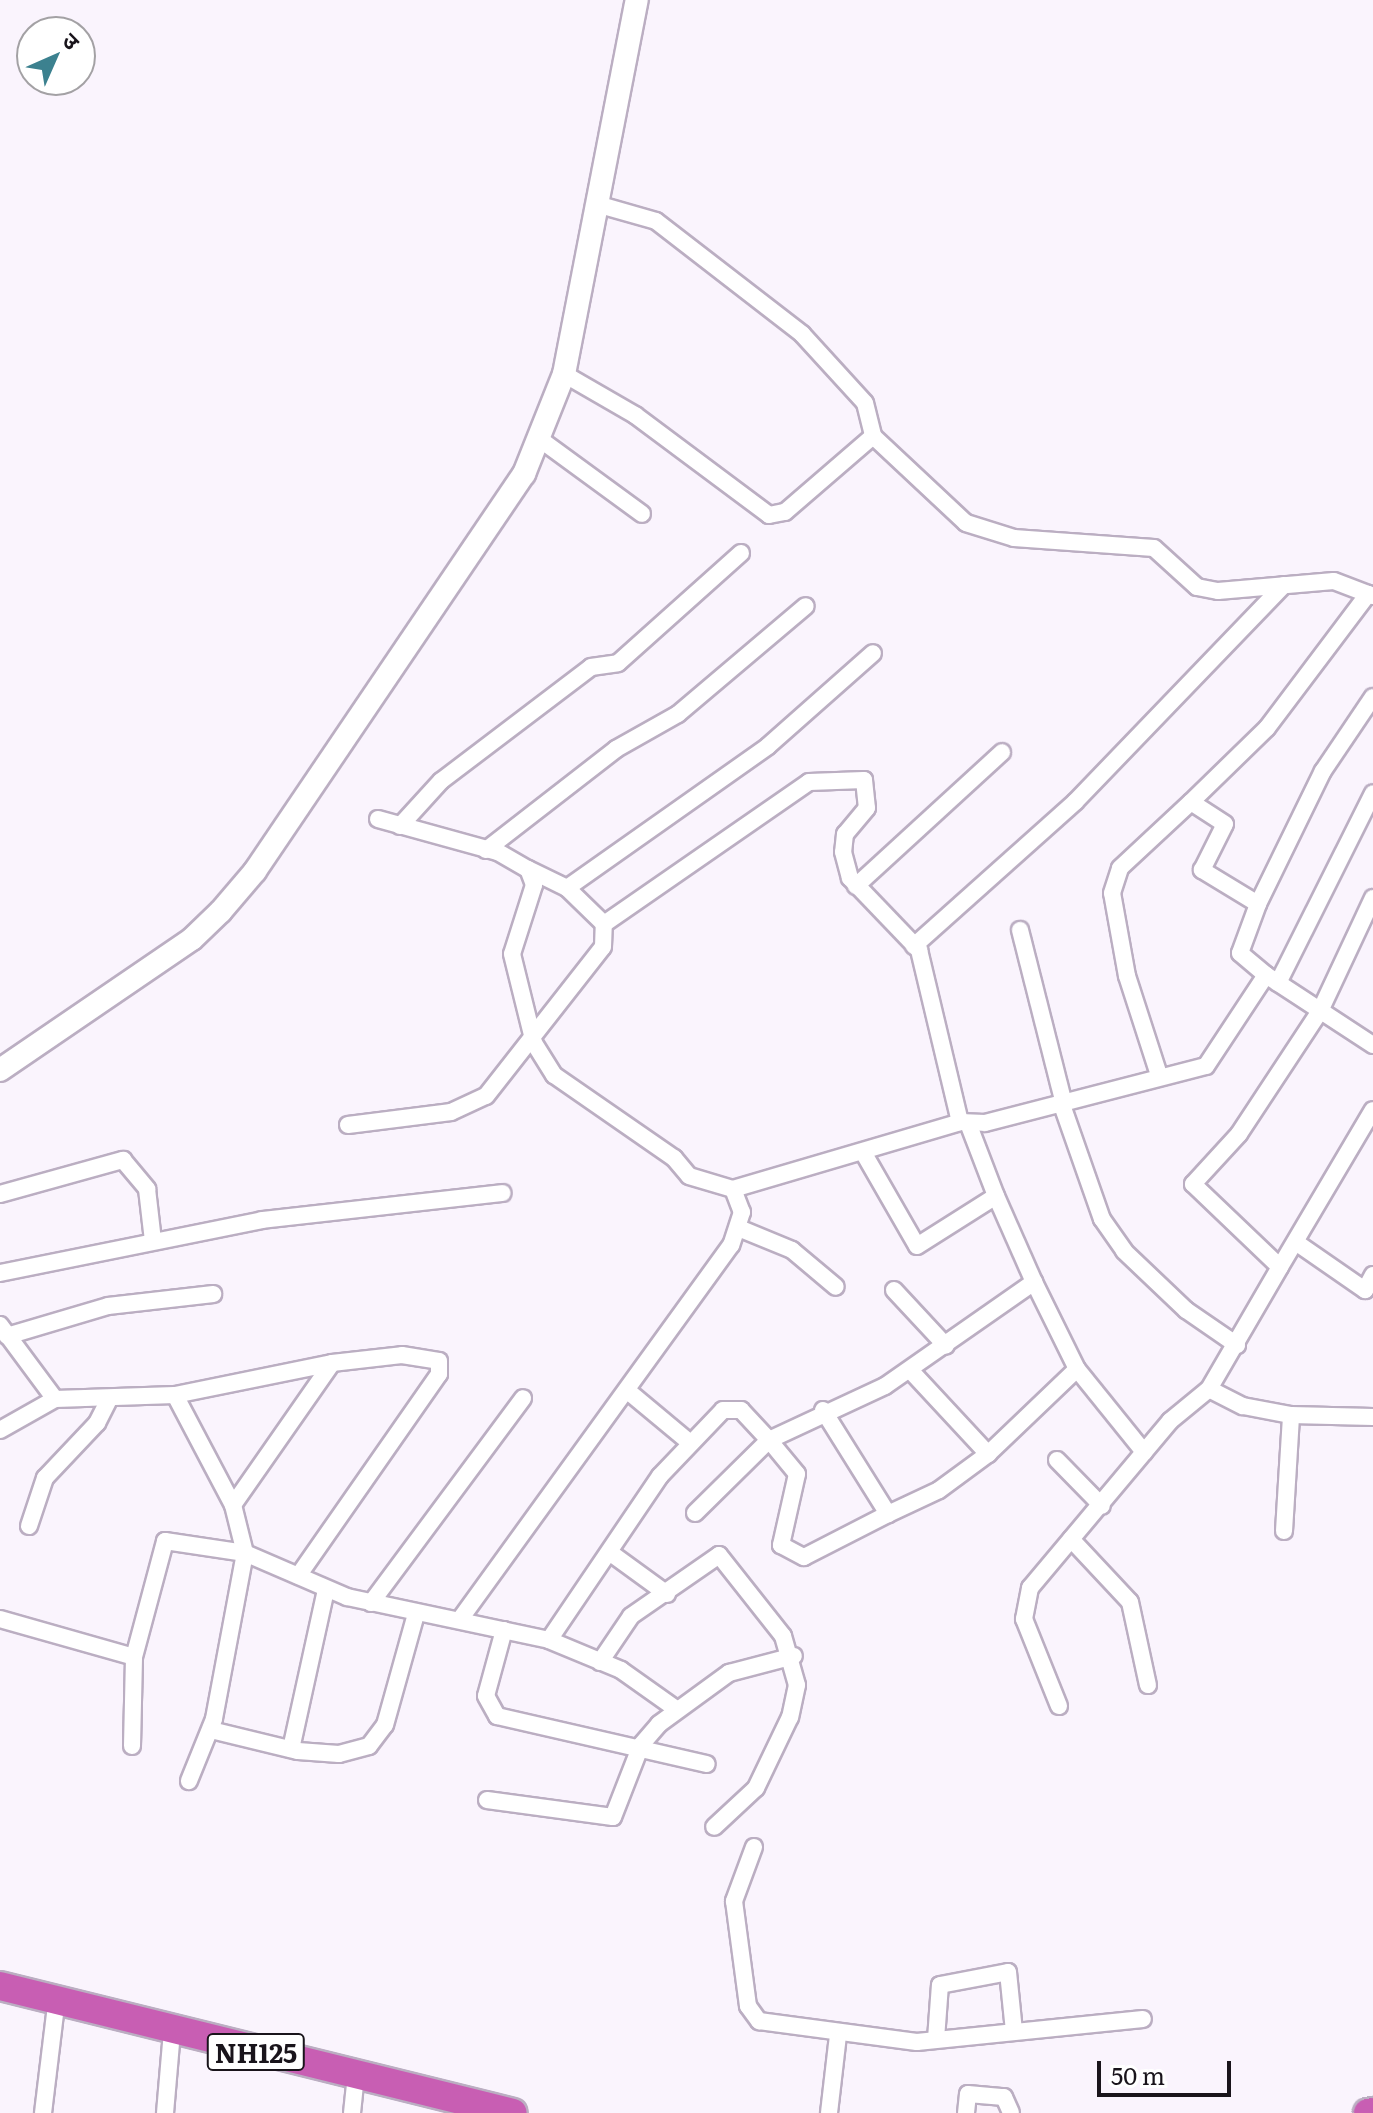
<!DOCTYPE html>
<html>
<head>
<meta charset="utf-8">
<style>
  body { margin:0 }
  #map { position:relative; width:1373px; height:2113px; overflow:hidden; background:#faf4fd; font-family:Literata,"Noto Sans Devanagari",serif }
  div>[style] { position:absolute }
  .roads { filter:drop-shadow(2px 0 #bbaec2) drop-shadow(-2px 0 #bbaec2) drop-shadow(0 2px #bbaec2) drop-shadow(0 -2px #bbaec2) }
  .street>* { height:16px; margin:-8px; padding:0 8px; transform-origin:8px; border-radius:8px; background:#fff }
  .secondary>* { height:22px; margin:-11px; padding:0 11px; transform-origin:11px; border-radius:11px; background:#fff }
  .highway>* { height:28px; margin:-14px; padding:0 14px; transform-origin:14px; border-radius:14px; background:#c85eb3 }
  span { translate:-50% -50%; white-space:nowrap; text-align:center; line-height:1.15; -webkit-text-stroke:6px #fff; paint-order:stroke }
  .shield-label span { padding:2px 6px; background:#fff; border:2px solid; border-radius:6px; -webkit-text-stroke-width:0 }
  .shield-label { font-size:26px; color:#19141b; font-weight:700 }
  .north { position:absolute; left:16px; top:16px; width:80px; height:80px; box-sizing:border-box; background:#fff; border:2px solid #a3a1a4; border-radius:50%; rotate:45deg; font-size:22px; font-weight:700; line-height:32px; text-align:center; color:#19141b }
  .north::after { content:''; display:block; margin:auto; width:28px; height:36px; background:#3c818f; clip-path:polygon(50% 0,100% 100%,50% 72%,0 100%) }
  .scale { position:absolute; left:1097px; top:2061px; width:134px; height:36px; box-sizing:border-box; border:4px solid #19141b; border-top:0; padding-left:10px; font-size:24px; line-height:28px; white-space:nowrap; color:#19141b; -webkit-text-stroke:6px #fff; paint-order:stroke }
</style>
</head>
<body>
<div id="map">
  <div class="roads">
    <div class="street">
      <div style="left:600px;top:205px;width:58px;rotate:15.9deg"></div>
      <div style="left:656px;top:221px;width:185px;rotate:37.7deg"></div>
      <div style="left:802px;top:334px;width:93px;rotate:47.6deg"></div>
      <div style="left:865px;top:403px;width:34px;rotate:76deg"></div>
      <div style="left:873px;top:436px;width:127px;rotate:43.1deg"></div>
      <div style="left:966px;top:523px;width:50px;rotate:17.4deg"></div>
      <div style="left:1014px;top:538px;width:140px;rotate:4.1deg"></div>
      <div style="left:1154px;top:548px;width:58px;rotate:42.2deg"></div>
      <div style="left:1197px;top:587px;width:21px;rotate:11deg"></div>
      <div style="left:1218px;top:591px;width:116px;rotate:-4.9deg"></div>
      <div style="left:1334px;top:581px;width:42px;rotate:21deg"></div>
      <div style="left:564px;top:374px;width:82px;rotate:30deg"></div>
      <div style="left:635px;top:415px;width:167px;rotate:36.7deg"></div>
      <div style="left:769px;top:515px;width:16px;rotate:-11deg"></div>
      <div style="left:785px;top:512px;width:116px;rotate:-40.8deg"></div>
      <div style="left:541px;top:440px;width:125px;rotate:36.2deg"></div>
      <div style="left:378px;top:819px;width:124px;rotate:15.4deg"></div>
      <div style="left:498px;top:852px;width:34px;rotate:30deg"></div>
      <div style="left:528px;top:869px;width:17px;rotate:69deg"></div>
      <div style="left:534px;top:885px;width:72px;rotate:107.7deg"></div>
      <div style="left:512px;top:954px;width:92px;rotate:76.1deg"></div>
      <div style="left:534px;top:1043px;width:38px;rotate:58deg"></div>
      <div style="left:554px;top:1075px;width:146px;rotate:34.7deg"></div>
      <div style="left:674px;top:1158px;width:23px;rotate:50deg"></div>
      <div style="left:689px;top:1176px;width:46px;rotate:16.5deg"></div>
      <div style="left:733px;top:1189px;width:25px;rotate:69deg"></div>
      <div style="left:742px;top:1212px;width:35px;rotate:108deg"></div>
      <div style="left:731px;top:1245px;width:462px;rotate:125.9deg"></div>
      <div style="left:400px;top:826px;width:61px;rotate:-47.7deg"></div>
      <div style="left:441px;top:781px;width:188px;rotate:-37.2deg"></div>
      <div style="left:591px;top:667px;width:27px;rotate:-8deg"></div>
      <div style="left:618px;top:663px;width:165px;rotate:-41.8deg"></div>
      <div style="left:486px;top:850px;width:165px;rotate:-37.8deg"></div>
      <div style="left:616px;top:749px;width:71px;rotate:-29.4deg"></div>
      <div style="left:678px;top:714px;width:167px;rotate:-40.2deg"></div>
      <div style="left:856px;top:886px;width:198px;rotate:-42.5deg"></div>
      <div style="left:567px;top:888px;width:246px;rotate:-35.2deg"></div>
      <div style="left:768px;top:746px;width:140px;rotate:-41.5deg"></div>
      <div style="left:1373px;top:898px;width:125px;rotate:115.1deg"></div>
      <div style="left:1320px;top:1011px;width:147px;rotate:123.4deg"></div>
      <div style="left:1239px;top:1134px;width:68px;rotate:132.6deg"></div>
      <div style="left:1193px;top:1184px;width:120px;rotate:43.7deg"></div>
      <div style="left:1280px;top:1267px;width:182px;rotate:-59.4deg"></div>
      <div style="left:1258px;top:904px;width:148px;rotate:-64deg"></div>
      <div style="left:1323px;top:771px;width:89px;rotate:-56deg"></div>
      <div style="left:604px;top:924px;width:249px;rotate:-34.7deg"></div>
      <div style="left:809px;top:782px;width:55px;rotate:-2.1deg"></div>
      <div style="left:864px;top:780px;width:28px;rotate:84deg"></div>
      <div style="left:867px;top:808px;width:34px;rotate:130deg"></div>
      <div style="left:845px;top:834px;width:18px;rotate:96deg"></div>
      <div style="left:843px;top:852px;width:27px;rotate:75deg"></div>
      <div style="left:850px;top:878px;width:100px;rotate:46.2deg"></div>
      <div style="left:919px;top:950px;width:177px;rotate:76.6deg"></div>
      <div style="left:1020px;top:930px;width:179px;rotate:75.8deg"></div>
      <div style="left:914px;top:946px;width:216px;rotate:-41.8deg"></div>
      <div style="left:1075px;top:802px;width:301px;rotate:-46.1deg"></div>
      <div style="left:1266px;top:975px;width:34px;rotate:-140deg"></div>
      <div style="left:1240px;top:953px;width:52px;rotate:-69.8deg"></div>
      <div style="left:1258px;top:904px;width:66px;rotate:-148.7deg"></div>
      <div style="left:1202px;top:870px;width:51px;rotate:-63.4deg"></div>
      <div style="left:1225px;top:824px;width:40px;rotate:-147.1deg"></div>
      <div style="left:1191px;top:802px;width:106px;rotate:-44.2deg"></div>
      <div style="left:1267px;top:728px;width:168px;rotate:-53deg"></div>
      <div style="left:1278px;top:983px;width:212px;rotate:-63.4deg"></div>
      <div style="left:1159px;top:1075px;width:104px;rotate:-107.9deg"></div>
      <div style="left:1127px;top:976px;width:84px;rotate:-100.2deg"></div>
      <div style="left:1112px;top:893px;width:26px;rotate:-72deg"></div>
      <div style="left:1120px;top:868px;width:97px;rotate:-42.9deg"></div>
      <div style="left:1062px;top:1105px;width:121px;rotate:70.7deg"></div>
      <div style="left:1102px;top:1219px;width:39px;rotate:55deg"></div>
      <div style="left:1124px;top:1251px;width:86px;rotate:43.6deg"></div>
      <div style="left:1186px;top:1310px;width:62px;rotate:34.5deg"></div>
      <div style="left:348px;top:1125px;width:104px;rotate:-7.2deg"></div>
      <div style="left:451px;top:1112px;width:38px;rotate:-25deg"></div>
      <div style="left:486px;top:1096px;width:189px;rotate:-51.9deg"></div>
      <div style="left:603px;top:947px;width:23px;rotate:-88deg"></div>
      <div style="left:604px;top:924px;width:52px;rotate:-135.8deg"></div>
      <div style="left:567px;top:888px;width:43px;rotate:-154deg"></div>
      <div style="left:863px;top:1152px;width:108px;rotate:60.1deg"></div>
      <div style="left:917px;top:1246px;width:93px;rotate:-32.3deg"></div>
      <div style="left:996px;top:1196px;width:78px;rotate:-111deg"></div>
      <div style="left:733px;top:1189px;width:237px;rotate:-16.4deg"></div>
      <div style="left:960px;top:1122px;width:25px;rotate:2deg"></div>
      <div style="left:985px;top:1123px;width:228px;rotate:-14.5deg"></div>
      <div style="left:1206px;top:1066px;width:109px;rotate:-56.6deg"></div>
      <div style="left:1266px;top:975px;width:128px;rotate:33.2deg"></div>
      <div style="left:0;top:1194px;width:128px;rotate:-15.5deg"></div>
      <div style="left:123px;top:1160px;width:38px;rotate:50deg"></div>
      <div style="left:147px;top:1189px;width:52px;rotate:83.4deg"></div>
      <div style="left:996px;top:1196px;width:94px;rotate:66.2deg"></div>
      <div style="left:741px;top:1229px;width:55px;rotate:22.4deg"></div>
      <div style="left:792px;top:1250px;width:57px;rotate:40.1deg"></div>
      <div style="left:1297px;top:1243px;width:83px;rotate:34.7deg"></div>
      <div style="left:1365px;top:1290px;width:17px;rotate:-62deg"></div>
      <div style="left:0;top:1273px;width:267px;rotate:-11.4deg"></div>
      <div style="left:262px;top:1220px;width:242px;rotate:-6.4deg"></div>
      <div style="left:894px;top:1290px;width:76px;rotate:47.1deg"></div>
      <div style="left:0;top:1325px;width:92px;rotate:53.4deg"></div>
      <div style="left:55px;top:1399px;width:120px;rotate:-1.9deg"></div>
      <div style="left:175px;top:1395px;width:124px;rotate:62.2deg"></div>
      <div style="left:233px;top:1505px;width:49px;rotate:76deg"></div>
      <div style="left:245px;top:1553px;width:111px;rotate:23.3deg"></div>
      <div style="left:347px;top:1597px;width:207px;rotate:12deg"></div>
      <div style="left:549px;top:1640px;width:78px;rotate:22.6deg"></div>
      <div style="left:621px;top:1670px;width:67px;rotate:35.3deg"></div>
      <div style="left:7px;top:1336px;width:105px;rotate:-16.5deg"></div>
      <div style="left:108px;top:1306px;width:106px;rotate:-6.5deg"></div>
      <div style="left:910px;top:1370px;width:115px;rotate:47.1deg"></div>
      <div style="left:988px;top:1454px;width:123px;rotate:-43.7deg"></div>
      <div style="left:1077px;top:1369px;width:107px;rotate:51.1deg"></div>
      <div style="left:1209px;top:1389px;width:38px;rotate:27deg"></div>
      <div style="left:1243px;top:1406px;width:49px;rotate:10.6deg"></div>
      <div style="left:1291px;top:1415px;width:82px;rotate:1.4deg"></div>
      <div style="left:629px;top:1392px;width:78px;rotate:39.8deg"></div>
      <div style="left:175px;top:1395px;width:160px;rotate:-11.5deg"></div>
      <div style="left:332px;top:1363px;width:70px;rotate:-6.5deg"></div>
      <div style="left:402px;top:1355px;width:37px;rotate:9deg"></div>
      <div style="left:439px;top:1361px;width:13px;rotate:90deg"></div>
      <div style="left:439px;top:1374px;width:246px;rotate:124.9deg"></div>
      <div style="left:823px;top:1410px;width:123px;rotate:58deg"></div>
      <div style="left:888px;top:1514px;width:56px;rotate:-25.2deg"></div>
      <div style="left:939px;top:1490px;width:61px;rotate:-36.3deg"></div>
      <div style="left:0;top:1430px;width:63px;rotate:-29.4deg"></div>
      <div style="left:1057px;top:1460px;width:64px;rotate:45.6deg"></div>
      <div style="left:233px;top:1505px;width:173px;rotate:-55.1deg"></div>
      <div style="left:695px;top:1513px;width:104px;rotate:-44.6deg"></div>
      <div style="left:769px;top:1440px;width:44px;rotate:50.5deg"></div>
      <div style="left:797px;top:1474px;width:73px;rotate:102.7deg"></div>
      <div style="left:781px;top:1545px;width:26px;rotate:28deg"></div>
      <div style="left:804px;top:1557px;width:94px;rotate:-27.1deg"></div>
      <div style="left:29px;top:1526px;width:51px;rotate:-71.6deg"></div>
      <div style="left:45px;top:1478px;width:76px;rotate:-46.6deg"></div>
      <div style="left:97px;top:1423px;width:27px;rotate:-63deg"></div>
      <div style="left:1284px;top:1531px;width:116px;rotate:-86.5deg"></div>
      <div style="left:1071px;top:1539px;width:86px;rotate:46.9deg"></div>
      <div style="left:1130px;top:1602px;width:85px;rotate:77.8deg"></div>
      <div style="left:612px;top:1554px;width:68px;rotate:36deg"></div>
      <div style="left:371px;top:1603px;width:255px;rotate:-53.4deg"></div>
      <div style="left:0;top:1619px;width:139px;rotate:15.8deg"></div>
      <div style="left:134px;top:1657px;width:120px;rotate:-75deg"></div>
      <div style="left:165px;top:1541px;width:81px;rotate:8.5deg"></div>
      <div style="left:245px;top:1553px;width:169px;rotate:100.6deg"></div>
      <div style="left:214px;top:1719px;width:67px;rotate:112deg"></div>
      <div style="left:504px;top:1630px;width:68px;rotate:105.3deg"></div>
      <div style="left:486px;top:1696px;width:23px;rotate:61deg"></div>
      <div style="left:497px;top:1716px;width:215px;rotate:12.9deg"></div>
      <div style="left:549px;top:1640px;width:198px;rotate:-55.9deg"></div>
      <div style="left:660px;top:1476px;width:91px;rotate:-46.3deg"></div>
      <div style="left:723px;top:1410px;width:18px"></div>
      <div style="left:741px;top:1410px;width:41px;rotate:47deg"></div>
      <div style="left:769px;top:1440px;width:128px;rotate:-25deg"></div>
      <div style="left:885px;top:1386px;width:182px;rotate:-34.9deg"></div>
      <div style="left:1034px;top:1282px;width:97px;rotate:63.7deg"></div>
      <div style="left:600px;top:1662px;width:55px;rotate:-56deg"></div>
      <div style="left:631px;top:1616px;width:107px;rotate:-34.7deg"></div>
      <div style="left:719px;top:1555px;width:103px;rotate:51.7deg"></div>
      <div style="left:783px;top:1636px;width:51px;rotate:74.1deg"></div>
      <div style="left:797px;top:1685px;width:33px;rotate:102deg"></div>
      <div style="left:790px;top:1717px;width:79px;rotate:115.6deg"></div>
      <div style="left:756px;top:1788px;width:57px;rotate:137.1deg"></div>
      <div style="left:1059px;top:1706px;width:94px;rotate:-111.9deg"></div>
      <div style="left:1024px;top:1619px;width:32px;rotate:-79deg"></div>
      <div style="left:1030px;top:1588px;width:218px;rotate:-50deg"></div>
      <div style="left:1170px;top:1421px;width:50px;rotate:-39.4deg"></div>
      <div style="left:1209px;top:1389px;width:141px;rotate:-59.8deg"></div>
      <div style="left:211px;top:1730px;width:89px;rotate:13.6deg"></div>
      <div style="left:298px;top:1751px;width:41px;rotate:4.2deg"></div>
      <div style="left:339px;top:1754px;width:31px;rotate:-15deg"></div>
      <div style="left:369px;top:1746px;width:26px;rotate:-53deg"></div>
      <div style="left:385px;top:1725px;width:115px;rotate:-74.4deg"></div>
      <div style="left:132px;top:1746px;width:89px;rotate:-88.7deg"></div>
      <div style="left:291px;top:1749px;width:163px;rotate:-77.6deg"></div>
      <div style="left:487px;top:1800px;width:127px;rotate:7.7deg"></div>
      <div style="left:613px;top:1817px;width:77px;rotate:-68.7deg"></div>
      <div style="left:641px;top:1745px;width:28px;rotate:-49deg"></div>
      <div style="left:659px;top:1724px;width:87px;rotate:-36.1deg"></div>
      <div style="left:729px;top:1673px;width:67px;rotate:-14.7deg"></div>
      <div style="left:754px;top:1847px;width:58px;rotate:110.3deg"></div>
      <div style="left:734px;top:1901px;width:106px;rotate:82.4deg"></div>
      <div style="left:748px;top:2006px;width:19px;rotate:54deg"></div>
      <div style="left:759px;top:2021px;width:159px;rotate:7.6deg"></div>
      <div style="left:917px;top:2042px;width:227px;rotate:-5.8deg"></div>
      <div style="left:936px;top:2039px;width:54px;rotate:-85.8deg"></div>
      <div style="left:940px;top:1985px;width:69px;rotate:-10.8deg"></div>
      <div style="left:1008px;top:1972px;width:59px;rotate:84.2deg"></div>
      <div style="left:43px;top:2113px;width:109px;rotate:-83.1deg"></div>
      <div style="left:165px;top:2113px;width:82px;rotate:-85.1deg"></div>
      <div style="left:352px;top:2113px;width:36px;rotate:-84deg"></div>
      <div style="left:829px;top:2113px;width:79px;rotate:-83.4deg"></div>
      <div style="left:966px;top:2113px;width:19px;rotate:-84deg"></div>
      <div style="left:968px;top:2094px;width:36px;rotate:5deg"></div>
      <div style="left:1004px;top:2097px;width:17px;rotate:66deg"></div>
    </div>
    <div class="secondary">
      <div style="left:0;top:1070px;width:232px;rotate:-34.3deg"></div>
      <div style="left:192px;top:939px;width:40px;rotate:-44deg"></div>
      <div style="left:221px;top:911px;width:52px;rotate:-49.6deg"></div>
      <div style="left:255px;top:871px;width:480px;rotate:-55.9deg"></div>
      <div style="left:524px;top:474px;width:108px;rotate:-68.2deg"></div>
      <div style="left:564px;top:374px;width:381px;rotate:-79deg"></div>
    </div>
    <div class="highway">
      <div style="left:0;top:1986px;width:528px;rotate:13.9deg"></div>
      <div style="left:1368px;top:2113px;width:5px;rotate:-11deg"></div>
    </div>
  </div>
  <div class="shield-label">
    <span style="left:256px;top:2052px">NH125</span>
  </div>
  <div class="north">उ</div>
  <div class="scale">50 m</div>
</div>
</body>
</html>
